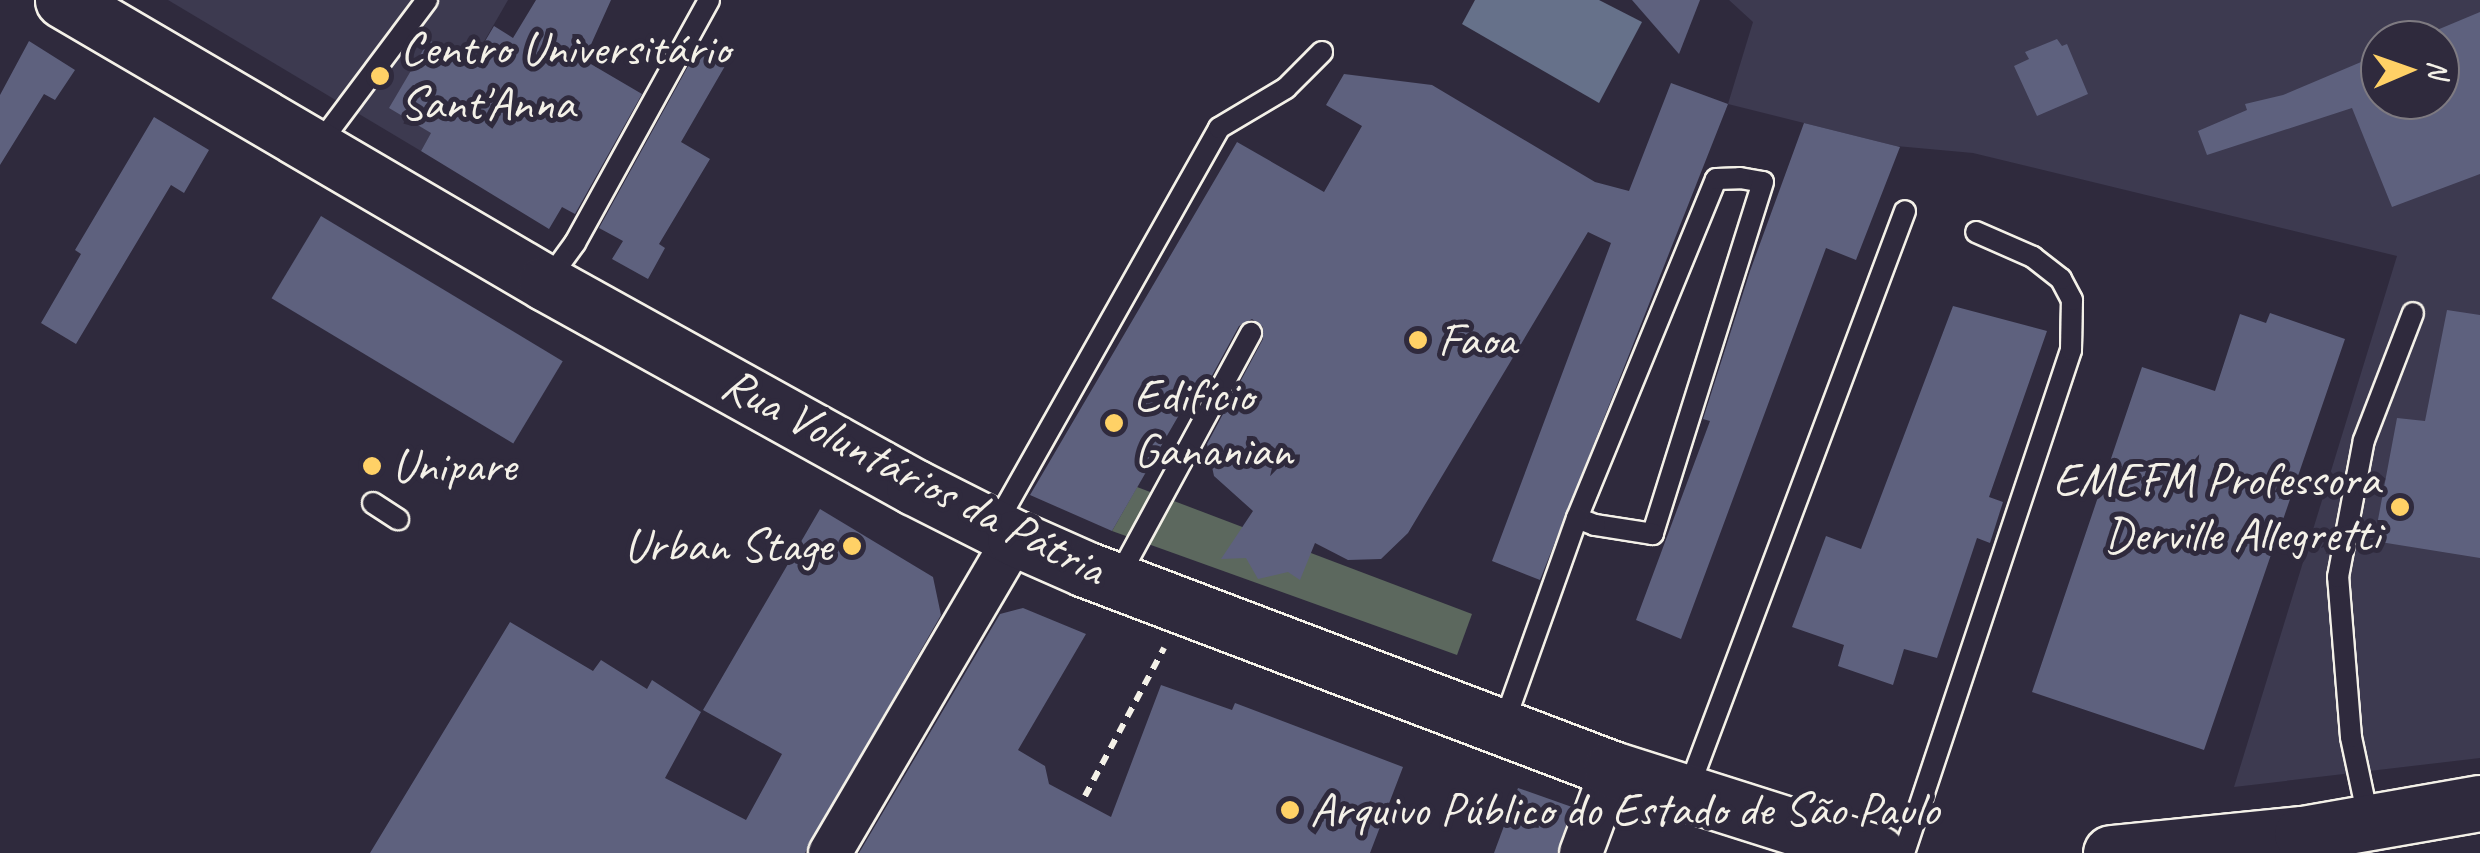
<!DOCTYPE html>
<html>
<head>
<meta charset="utf-8">
<style>
  body { margin:0 }
  #map { position:relative; width:2480px; height:853px; overflow:hidden; background:#2f2a3d; font-family:Caveat,sans-serif }
  div>[style] { position:absolute }
  .built>* { inset:0; background:#3d3a50 }
  .green>* { inset:0; background:#5c685e }
  .water>* { inset:0; background:#66718a }
  .building>* { inset:0; background:#5e617e; transform-origin:0 0 }
  .path>* { height:6px; margin-top:-3px; transform-origin:0; background:repeating-linear-gradient(90deg,#f4f1e8 0 10px,transparent 0 18px) }
  .roads { filter:drop-shadow(2px 0 #f4f1e8) drop-shadow(-2px 0 #f4f1e8) drop-shadow(0 2px #f4f1e8) drop-shadow(0 -2px #f4f1e8) }
  .service>* { height:20px; margin:-10px; padding:0 10px; transform-origin:10px; border-radius:10px; background:#2f2a3d }
  .minor>* { height:42px; margin:-21px; padding:0 21px; transform-origin:21px; border-radius:21px; background:#2f2a3d }
  .secondary>* { height:55px; margin:-27.5px; padding:0 27.5px; transform-origin:27.5px; border-radius:27.5px; background:#2f2a3d }
  .dots>* { width:28px; height:28px; translate:-50% -50%; box-sizing:border-box; border:5px solid #2f2a3d; border-radius:50% }
  span { translate:-50% -50%; white-space:nowrap; text-align:center; line-height:1.15; -webkit-text-stroke:10px #2f2a3d; paint-order:stroke }
  .poi-label { font-size:48px; color:#f4f1e8 }
  .left { translate:0 -50%; text-align:left }
  .right { translate:-100% -50%; text-align:right }
  .street-label { font-size:48px; color:#f4f1e8 }
  .north { position:absolute; left:2360px; top:20px; width:100px; height:100px; box-sizing:border-box; background:#2f2a3d; border:2px solid #7e7a81; border-radius:50%; rotate:88deg; font-size:28px; font-weight:700; line-height:40px; text-align:center; color:#f4f1e8 }
  .north::after { content:''; display:block; margin:auto; width:35px; height:45px; background:#ffd166; clip-path:polygon(50% 0,100% 100%,50% 72%,0 100%) }
</style>
</head>
<body>
<div id="map">
  <div class="built">
    <div style="clip-path:polygon(168px 0,508px 0,421px 151px)"></div>
    <div style="clip-path:polygon(evenodd,1729px 0,2480px 0,2480px 758px,2234px 787px,2397px 256px,1973px 153px,1896px 146px,1728px 104px,1753px 22px,1729px 0,2380px 40px,2440px 40px,2440px 100px,2380px 100px,2380px 40px)"></div>
  </div>
  <div class="green">
    <div style="clip-path:polygon(1137px 487px,1472px 614px,1457px 655px,1112px 531px)"></div>
  </div>
  <div class="water">
    <div style="clip-path:polygon(1475px 0,1599px 0,1642px 22px,1599px 103px,1462px 24px)"></div>
  </div>
  <div class="building">
    <div style="clip-path:polygon(536px 0,611px 0,584px 60px,642px 94px,575px 214px,562px 207px,549px 229px,421px 151px,431px 133px,389px 108px,429px 40px,471px 65px,494px 26px,513px 38px)"></div>
    <div style="clip-path:polygon(1632px 0,1700px 0,1679px 54px)"></div>
    <div style="clip-path:polygon(2480px 12px,2480px 174px,2392px 207px,2352px 108px,2207px 155px,2198px 131px,2247px 110px,2245px 104px,2283px 95px,2380px 54px,2380px 100px,2440px 100px,2440px 40px,2413px 40px)"></div>
    <div style="clip-path:polygon(2057px 39px,2062px 46px,2067px 44px,2088px 94px,2037px 116px,2014px 66px,2029px 59px,2025px 52px)"></div>
    <div style="clip-path:polygon(29px 41px,75px 70px,55px 100px,44px 94px,0 165px,0 95px)"></div>
    <div style="clip-path:polygon(697px 50px,725px 66px,681px 142px,710px 159px,659px 244px,665px 248px,648px 279px,612px 259px,623px 241px,599px 228px)"></div>
    <div style="clip-path:polygon(1344px 74px,1432px 85px,1595px 182px,1629px 191px,1671px 83px,1728px 104px,1540px 580px,1492px 561px,1611px 243px,1588px 232px,1408px 533px,1381px 559px,1348px 560px,1315px 543px,1300px 580px,1288px 572px,1258px 579px,1246px 558px,1221px 559px,1253px 511px,1214px 476px,1207px 444px,1263px 339px,1263px 327px,1252px 319px,1239px 326px,1197px 403px,1194px 389px,1112px 531px,1030px 495px,1237px 142px,1324px 192px,1362px 126px,1326px 105px)"></div>
    <div style="clip-path:polygon(154px 117px,209px 150px,184px 193px,171px 185px,76px 344px,41px 323px,81px 254px,75px 250px)"></div>
    <div style="clip-path:polygon(1804px 123px,1900px 147px,1856px 260px,1826px 248px,1681px 639px,1636px 620px,1710px 421px,1703px 419px,1750px 271px)"></div>
    <div style="left:321px;top:216px;width:282px;height:96px;rotate:31deg"></div>
    <div style="clip-path:polygon(1953px 306px,2047px 331px,1989px 497px,2003px 502px,1990px 543px,1977px 538px,1937px 658px,1904px 649px,1893px 685px,1838px 666px,1844px 645px,1792px 627px,1826px 536px,1861px 549px)"></div>
    <div style="clip-path:polygon(2447px 310px,2480px 315px,2480px 558px,2374px 541px,2397px 418px,2425px 421px)"></div>
    <div style="clip-path:polygon(2270px 313px,2345px 339px,2204px 750px,2032px 692px,2142px 367px,2215px 391px,2240px 314px,2266px 323px)"></div>
    <div style="clip-path:polygon(820px 509px,933px 577px,941px 615px,805px 853px,370px 853px,510px 622px,593px 671px,601px 660px,647px 689px,652px 680px,701px 712px,665px 778px,746px 820px,782px 754px,703px 710px)"></div>
    <div style="clip-path:polygon(1023px 608px,1086px 634px,1018px 750px,1045px 766px,1049px 784px,1111px 817px,1161px 685px,1232px 710px,1235px 703px,1403px 767px,1370px 853px,859px 853px,1000px 614px)"></div>
    <div style="clip-path:polygon(1518px 788px,1572px 807px,1557px 853px,1494px 853px)"></div>
  </div>
  <div class="path">
    <div style="left:1085px;top:796px;width:168px;rotate:-61.9deg"></div>
  </div>
  <div class="roads">
    <div class="service">
      <div style="left:317px;top:147px;width:184px;rotate:-53.2deg"></div>
      <div style="left:1740px;top:178px;width:23px;rotate:10deg"></div>
      <div style="left:1763px;top:182px;width:369px;rotate:107.4deg"></div>
      <div style="left:1653px;top:534px;width:59px;rotate:-171.2deg"></div>
      <div style="left:1595px;top:525px;width:19px;rotate:-159deg"></div>
      <div style="left:1577px;top:518px;width:366px;rotate:-67.7deg"></div>
      <div style="left:1716px;top:179px;width:24px;rotate:-2deg"></div>
      <div style="left:548px;top:280px;width:46px;rotate:-53.9deg"></div>
      <div style="left:575px;top:243px;width:277px;rotate:-61.1deg"></div>
      <div style="left:373px;top:503px;width:30px;rotate:33deg"></div>
      <div style="left:995px;top:526px;width:457px;rotate:-60.6deg"></div>
      <div style="left:1219px;top:128px;width:78px;rotate:-30.8deg"></div>
      <div style="left:1286px;top:88px;width:51px;rotate:-45deg"></div>
      <div style="left:1118px;top:578px;width:279px;rotate:-61.5deg"></div>
      <div style="left:1504px;top:723px;width:218px;rotate:-70.4deg"></div>
      <div style="left:1688px;top:790px;width:618px;rotate:-69.45deg"></div>
      <div style="left:2369px;top:822px;width:87px;rotate:-102deg"></div>
      <div style="left:2351px;top:737px;width:161px;rotate:-94.6deg"></div>
      <div style="left:2338px;top:577px;width:139px;rotate:-79.3deg"></div>
      <div style="left:2364px;top:440px;width:136px;rotate:-68.9deg"></div>
      <div style="left:1904px;top:853px;width:530px;rotate:-71.63deg"></div>
      <div style="left:2071px;top:350px;width:50px;rotate:-88.9deg"></div>
      <div style="left:2072px;top:300px;width:24px;rotate:-118deg"></div>
      <div style="left:2061px;top:279px;width:36px;rotate:-142deg"></div>
      <div style="left:2033px;top:257px;width:62px;rotate:-156.3deg"></div>
    </div>
    <div class="minor">
      <div style="left:830px;top:853px;width:365px;rotate:-59.6deg"></div>
      <div style="left:1581px;top:853px;width:90px;rotate:-69.7deg"></div>
    </div>
    <div class="secondary">
      <div style="left:63px;top:0;width:560px;rotate:30.37deg"></div>
      <div style="left:546px;top:283px;width:421px;rotate:29deg"></div>
      <div style="left:914px;top:487px;width:113px;rotate:26.8deg"></div>
      <div style="left:1015px;top:538px;width:77px;rotate:23.9deg"></div>
      <div style="left:1085px;top:569px;width:564px;rotate:20.78deg"></div>
      <div style="left:1612px;top:769px;width:278px;rotate:17.6deg"></div>
      <div style="left:2111px;top:853px;width:192px;rotate:-5.7deg"></div>
      <div style="left:2302px;top:834px;width:181px;rotate:-9.9deg"></div>
    </div>
  </div>
  <div class="dots">
    <div style="left:380px;top:76px;background:#ffd166"></div>
    <div style="left:1418px;top:340px;background:#ffd166"></div>
    <div style="left:1114px;top:423px;background:#ffd166"></div>
    <div style="left:372px;top:466px;background:#ffd166"></div>
    <div style="left:2400px;top:507px;background:#ffd166"></div>
    <div style="left:852px;top:546px;background:#ffd166"></div>
    <div style="left:1290px;top:810px;background:#ffd166"></div>
  </div>
  <div class="poi-label">
    <span class="left" style="left:400px;top:76px">Centro Universitário<br>Sant'Anna</span>
    <span class="left" style="left:1438px;top:340px">Faoa</span>
    <span class="left" style="left:1134px;top:423px">Edifício<br>Gananian</span>
    <span class="left" style="left:392px;top:466px">Unipare</span>
    <span class="right" style="left:2380px;top:507px">EMEFM Professora<br>Derville Allegretti</span>
    <span class="right" style="left:832px;top:546px">Urban Stage</span>
    <span class="left" style="left:1310px;top:810px">Arquivo Público do Estado de São Paulo</span>
  </div>
  <div class="street-label">
    <span style="left:914px;top:476px;rotate:27deg">Rua Voluntários da Pátria</span>
  </div>
  <div class="north">N</div>
</div>
</body>
</html>
